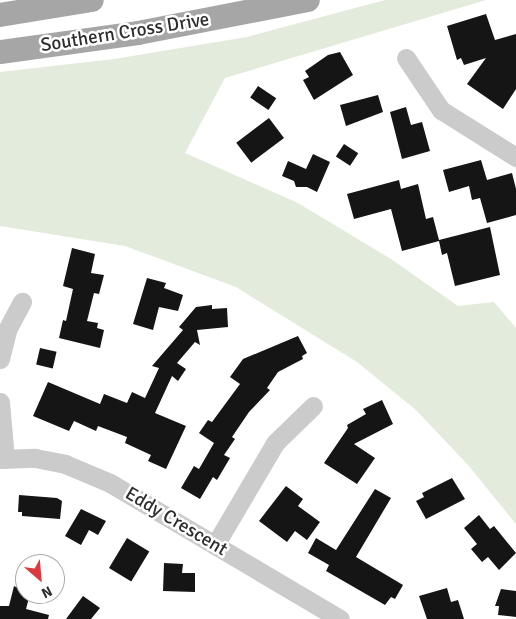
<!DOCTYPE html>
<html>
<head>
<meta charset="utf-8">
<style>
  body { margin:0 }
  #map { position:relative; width:516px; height:619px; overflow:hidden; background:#fff; font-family:Signika,sans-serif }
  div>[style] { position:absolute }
  .green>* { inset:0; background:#e3ebdc }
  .building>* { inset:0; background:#151515; transform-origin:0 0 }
  .minor>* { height:19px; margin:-9.5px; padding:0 9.5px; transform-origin:9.5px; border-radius:9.5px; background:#cbcbcb }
  .major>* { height:24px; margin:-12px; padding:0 12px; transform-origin:12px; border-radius:12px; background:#a6a6a6 }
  span { translate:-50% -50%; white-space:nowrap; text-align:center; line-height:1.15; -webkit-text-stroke:5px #fff; paint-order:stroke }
  .street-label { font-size:19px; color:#2e2e2e }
  .north { position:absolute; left:15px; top:554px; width:50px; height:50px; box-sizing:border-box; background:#fff; border:1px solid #ababab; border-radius:50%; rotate:153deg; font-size:14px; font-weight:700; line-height:20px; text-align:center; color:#2e2e2e }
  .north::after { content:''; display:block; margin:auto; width:18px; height:22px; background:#db3a40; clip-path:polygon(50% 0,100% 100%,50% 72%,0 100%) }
</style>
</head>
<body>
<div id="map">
  <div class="green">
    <div style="clip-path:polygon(385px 0,486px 0,225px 78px,185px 153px,298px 203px,391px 259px,458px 306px,494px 302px,516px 328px,516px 524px,468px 465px,416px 410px,357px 362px,236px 287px,125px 246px,0 226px,0 72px,114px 59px,247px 37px)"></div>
  </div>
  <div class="building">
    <div style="clip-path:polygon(486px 14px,495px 40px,516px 34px,516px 89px,503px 109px,467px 84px,486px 58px,464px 65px,461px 58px,457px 60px,447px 26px)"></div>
    <div style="clip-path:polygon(340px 52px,353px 75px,314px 100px,303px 80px,309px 77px,305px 71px,328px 55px)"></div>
    <div style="left:258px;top:86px;width:22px;height:14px;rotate:34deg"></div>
    <div style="clip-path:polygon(378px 95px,383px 112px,346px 126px,340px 105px)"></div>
    <div style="clip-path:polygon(406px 107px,411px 125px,422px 122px,430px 151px,402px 159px,390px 112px)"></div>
    <div style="left:269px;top:118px;width:25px;height:41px;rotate:53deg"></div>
    <div style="left:344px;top:144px;width:17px;height:15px;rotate:33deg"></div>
    <div style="clip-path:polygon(313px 154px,330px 162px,317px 192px,307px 187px,296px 187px,294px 181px,282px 176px,288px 161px,306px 169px)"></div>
    <div style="clip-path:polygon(481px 160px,487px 180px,512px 173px,516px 189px,516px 215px,487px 223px,480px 198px,472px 200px,469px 186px,449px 192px,443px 170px)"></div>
    <div style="clip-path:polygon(399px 180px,401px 189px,418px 184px,426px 219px,433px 217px,439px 240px,490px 227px,500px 275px,455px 286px,447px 253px,442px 255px,439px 241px,402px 251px,391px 209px,354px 219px,347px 194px)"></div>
    <div style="clip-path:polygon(72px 248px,95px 254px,91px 273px,104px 275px,99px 294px,94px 293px,87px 321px,98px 323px,97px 328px,104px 330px,100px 348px,59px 338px,63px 320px,66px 321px,73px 289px,63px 286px)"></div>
    <div style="clip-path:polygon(147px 278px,166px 283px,164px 288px,183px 295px,178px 311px,159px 307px,153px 330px,133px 324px)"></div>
    <div style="clip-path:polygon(212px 305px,212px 309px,227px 308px,228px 327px,197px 330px,200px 345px,195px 342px,177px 363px,186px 369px,178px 381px,172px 376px,155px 413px,186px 426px,166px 469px,148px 461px,151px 455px,125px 443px,127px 437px,98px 426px,96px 431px,74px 421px,69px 431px,33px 416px,48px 382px,100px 404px,104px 394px,127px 403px,132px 392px,145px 398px,159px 368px,152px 366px,183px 330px,179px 327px,196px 307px)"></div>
    <div style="clip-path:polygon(298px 336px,307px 353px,302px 356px,303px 359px,278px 372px,267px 388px,270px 390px,249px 412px,232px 437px,235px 439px,224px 455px,230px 458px,217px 480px,213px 477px,200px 499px,181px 488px,194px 466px,199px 469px,214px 443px,199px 433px,208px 420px,212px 422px,240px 384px,230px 377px,243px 359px)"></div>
    <div style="left:40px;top:348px;width:17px;height:17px;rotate:13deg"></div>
    <div style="clip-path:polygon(382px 400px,393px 424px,354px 444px,375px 458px,357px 484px,324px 463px,348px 428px,347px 425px,366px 414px,363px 409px)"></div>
    <div style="clip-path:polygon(452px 478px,465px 499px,426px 519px,416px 501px,424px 497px,422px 493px)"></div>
    <div style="clip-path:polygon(286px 486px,303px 499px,298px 506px,320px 522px,307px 540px,295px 531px,287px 542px,259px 521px)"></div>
    <div style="clip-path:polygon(375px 489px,391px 498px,356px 557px,403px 585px,395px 599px,391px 597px,385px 605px,326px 571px,329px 565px,308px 553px,316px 538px,336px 550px)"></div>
    <div style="clip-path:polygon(19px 495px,57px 498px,62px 501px,60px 519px,22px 516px,22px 512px,18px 512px)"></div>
    <div style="clip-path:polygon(81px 509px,106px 521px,98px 535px,89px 530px,81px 545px,65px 536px)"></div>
    <div style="clip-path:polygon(479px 515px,490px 529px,494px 526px,516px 553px,499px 570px,488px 557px,482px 562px,471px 549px,477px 544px,464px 528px)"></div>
    <div style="left:127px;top:538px;width:26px;height:35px;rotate:31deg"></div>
    <div style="clip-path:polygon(164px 563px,183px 564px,182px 573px,195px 573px,195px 592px,163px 591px)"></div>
    <div style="clip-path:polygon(14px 586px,30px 594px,26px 609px,49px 615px,48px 619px,0 619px,0 606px,9px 606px)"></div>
    <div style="clip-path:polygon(447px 588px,451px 602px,458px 600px,464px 619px,427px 619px,419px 596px)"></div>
    <div style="clip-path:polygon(501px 589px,516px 591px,516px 617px,498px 615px,499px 606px,495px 606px)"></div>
    <div style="clip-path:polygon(83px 596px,100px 608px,91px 619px,66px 619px)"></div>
  </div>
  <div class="minor">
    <div style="left:406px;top:58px;width:63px;rotate:56.1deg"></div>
    <div style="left:441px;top:110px;width:89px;rotate:32.1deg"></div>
    <div style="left:0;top:359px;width:30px;rotate:-76deg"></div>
    <div style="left:7px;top:330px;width:32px;rotate:-62deg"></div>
    <div style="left:0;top:402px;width:57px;rotate:85deg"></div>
    <div style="left:0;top:459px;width:35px;rotate:-2deg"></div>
    <div style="left:35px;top:458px;width:31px;rotate:11deg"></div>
    <div style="left:65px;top:464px;width:49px;rotate:22.9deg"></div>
    <div style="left:110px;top:483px;width:267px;rotate:30.6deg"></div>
    <div style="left:215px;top:545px;width:118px;rotate:-59.5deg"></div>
    <div style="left:275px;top:443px;width:53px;rotate:-44.2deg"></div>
  </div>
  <div class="major">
    <div style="left:0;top:15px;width:93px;rotate:-9.3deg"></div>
    <div style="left:0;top:52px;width:139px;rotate:-7.8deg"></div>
    <div style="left:138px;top:33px;width:173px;rotate:-11deg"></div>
  </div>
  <div class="street-label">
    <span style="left:125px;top:33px;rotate:-9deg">Southern Cross Drive</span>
    <span style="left:176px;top:522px;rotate:31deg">Eddy Crescent</span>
  </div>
  <div class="north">N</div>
</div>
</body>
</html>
